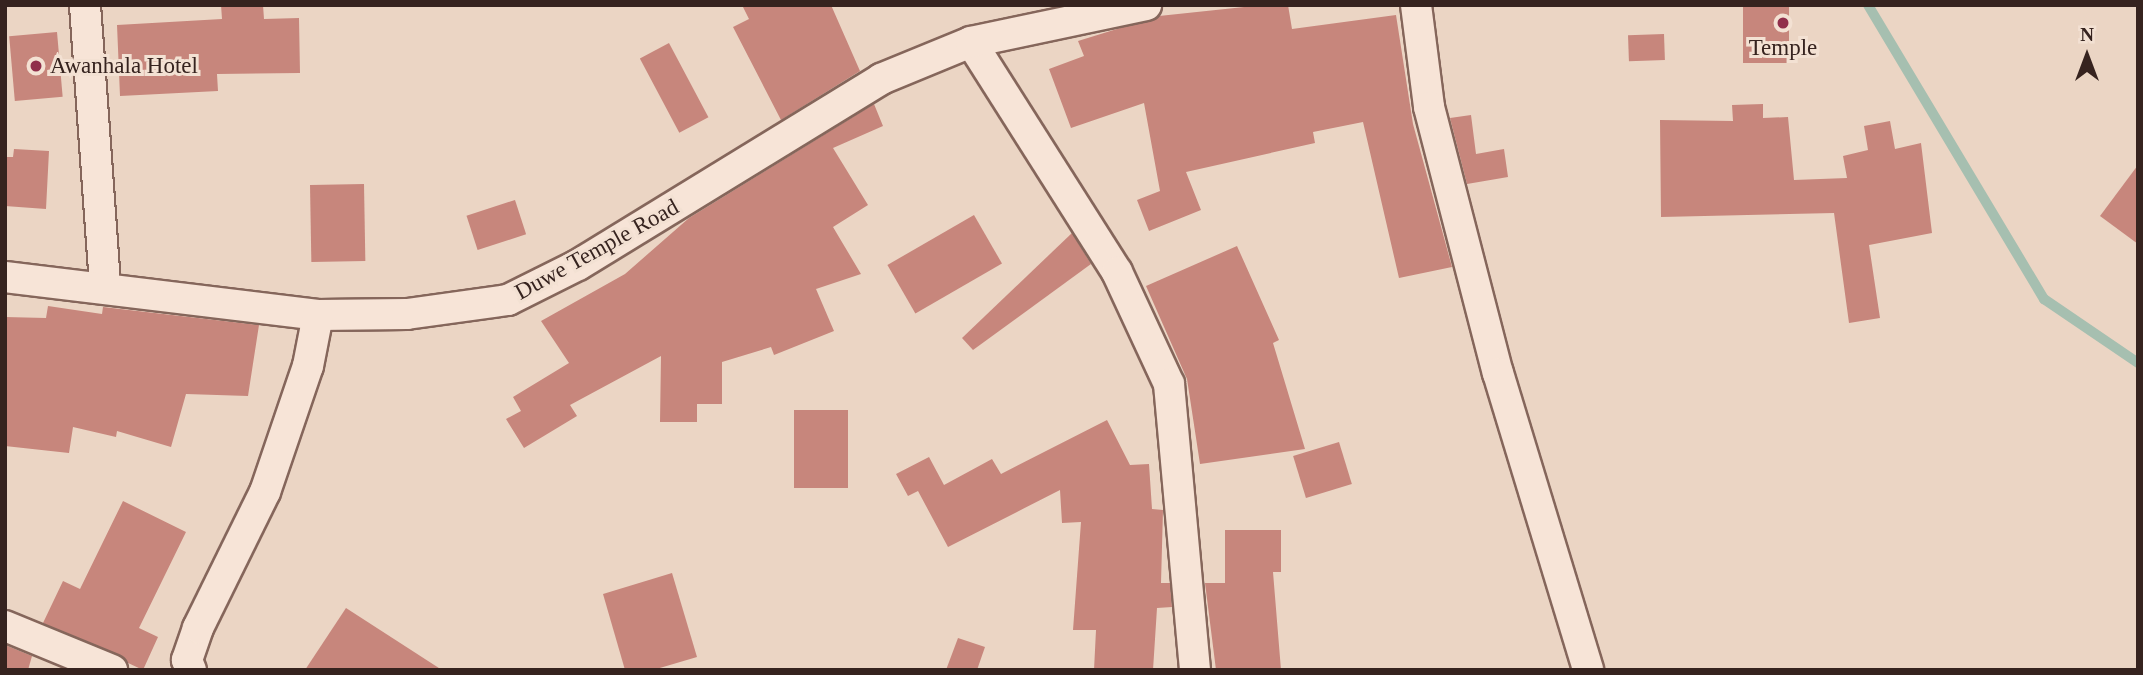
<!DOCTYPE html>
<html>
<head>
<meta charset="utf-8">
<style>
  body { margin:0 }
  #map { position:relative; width:2143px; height:675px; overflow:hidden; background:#ebd5c4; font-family:"Times New Roman",serif }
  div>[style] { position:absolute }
  .stream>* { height:10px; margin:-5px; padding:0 5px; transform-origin:5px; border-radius:5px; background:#a6bfb0 }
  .building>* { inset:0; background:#c7867c; transform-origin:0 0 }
  .roads { filter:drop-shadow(2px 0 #85665b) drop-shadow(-2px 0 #85665b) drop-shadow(0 2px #85665b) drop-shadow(0 -2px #85665b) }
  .street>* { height:30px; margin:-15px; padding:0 15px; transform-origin:15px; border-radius:15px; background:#f7e4d7 }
  .dots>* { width:19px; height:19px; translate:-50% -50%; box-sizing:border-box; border:4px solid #f3e1d3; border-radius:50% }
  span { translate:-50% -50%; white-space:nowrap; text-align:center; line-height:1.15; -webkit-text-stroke:6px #f3e1d3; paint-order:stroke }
  .poi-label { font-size:23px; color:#36231f }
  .left { translate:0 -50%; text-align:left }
  .street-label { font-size:23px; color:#36231f }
  .frame { position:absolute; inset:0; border:7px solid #36231f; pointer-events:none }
  .north { position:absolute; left:2052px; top:21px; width:70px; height:70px; -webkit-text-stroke:5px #f3e1d3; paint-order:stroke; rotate:0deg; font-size:19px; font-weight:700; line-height:28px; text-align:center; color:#36231f }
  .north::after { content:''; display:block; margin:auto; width:24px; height:32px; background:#36231f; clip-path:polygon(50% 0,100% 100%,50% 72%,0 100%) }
</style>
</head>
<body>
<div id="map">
  <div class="stream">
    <div style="left:1868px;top:5px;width:343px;rotate:59.1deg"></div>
    <div style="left:2044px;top:299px;width:114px;rotate:34.2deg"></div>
  </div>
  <div class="building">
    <div style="clip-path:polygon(221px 5px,263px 5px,264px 19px,299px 18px,300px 73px,217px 74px,218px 91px,120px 96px,117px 25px,222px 19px)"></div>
    <div style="clip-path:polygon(742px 5px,831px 5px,860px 71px,781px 120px,733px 27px,749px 19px)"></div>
    <div style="clip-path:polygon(1263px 5px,1288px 5px,1292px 29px,1396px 15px,1413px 124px,1452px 267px,1399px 278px,1363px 122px,1313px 132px,1315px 143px,1186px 172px,1201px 210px,1149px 231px,1137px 200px,1160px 191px,1144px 103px,1071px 128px,1049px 69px,1084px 56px,1078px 41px,1159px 16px)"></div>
    <div style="left:1743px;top:5px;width:46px;height:58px"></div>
    <div style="left:57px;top:32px;width:65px;height:48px;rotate:85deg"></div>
    <div style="left:1664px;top:34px;width:26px;height:36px;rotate:88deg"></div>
    <div style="left:669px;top:43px;width:84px;height:33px;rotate:62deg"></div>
    <div style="clip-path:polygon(874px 104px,883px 126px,833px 148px,868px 205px,833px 227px,861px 274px,816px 289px,834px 331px,774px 355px,771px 347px,722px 362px,722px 404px,697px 404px,697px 422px,660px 422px,661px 356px,570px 405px,577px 416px,524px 448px,506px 419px,521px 411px,513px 397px,569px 363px,541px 321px,625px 274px,689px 218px)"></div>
    <div style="clip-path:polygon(1763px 104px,1763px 118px,1788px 117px,1794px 180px,1847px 178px,1843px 156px,1868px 150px,1864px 126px,1890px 121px,1895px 149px,1921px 143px,1932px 233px,1869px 245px,1880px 318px,1849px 323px,1834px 213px,1661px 217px,1660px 120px,1733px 121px,1732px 105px)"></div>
    <div style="clip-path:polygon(1471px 115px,1476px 154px,1504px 149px,1508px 177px,1467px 184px,1450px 118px)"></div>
    <div style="clip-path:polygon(14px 149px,49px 151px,46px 209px,5px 206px,5px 157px,13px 157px)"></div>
    <div style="clip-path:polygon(2138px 165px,2138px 244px,2100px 216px)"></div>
    <div style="left:364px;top:184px;width:77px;height:54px;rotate:89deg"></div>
    <div style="left:515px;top:200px;width:36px;height:51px;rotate:72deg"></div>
    <div style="left:974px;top:215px;width:56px;height:100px;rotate:60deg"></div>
    <div style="clip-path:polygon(1072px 233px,1091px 264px,973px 350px,962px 338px)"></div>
    <div style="clip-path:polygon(1237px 246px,1279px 340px,1273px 343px,1305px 449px,1200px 464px,1187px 379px,1146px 286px)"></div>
    <div style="clip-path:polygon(48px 306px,102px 314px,103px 307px,259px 325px,248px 396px,186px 394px,171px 447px,117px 431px,116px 437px,73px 427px,69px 453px,5px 446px,5px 317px,46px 318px)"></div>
    <div style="left:794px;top:410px;width:54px;height:78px"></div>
    <div style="clip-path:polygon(1107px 420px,1130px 465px,1149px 464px,1152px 509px,1163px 510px,1161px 583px,1170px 583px,1172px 607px,1157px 608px,1153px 670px,1094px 670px,1096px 630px,1073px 630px,1081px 522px,1062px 523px,1060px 490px,948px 547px,918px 491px,908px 496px,896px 474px,929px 457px,944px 485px,992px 459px,1001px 474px)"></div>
    <div style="left:1339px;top:442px;width:44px;height:48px;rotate:73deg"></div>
    <div style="clip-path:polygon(123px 501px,186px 532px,139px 628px,158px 637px,143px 670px,43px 623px,63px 581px,80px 589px)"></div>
    <div style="clip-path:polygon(1225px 530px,1281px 530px,1281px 572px,1273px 572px,1281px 670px,1216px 670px,1205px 583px,1225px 583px)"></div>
    <div style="clip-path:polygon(672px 573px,697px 657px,653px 670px,625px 670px,603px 594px)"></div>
    <div style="clip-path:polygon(346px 608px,442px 670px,305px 670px)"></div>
    <div style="clip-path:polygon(958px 638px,985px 647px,977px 670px,946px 670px)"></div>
    <div style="clip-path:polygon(5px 645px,32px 656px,28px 670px,5px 670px)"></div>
  </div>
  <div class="roads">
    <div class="street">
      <div style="left:85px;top:5px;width:282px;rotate:85.9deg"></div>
      <div style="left:1416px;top:5px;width:103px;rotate:82.7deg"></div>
      <div style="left:1429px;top:107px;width:275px;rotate:75.5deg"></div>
      <div style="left:1498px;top:373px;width:310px;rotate:73.1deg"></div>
      <div style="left:971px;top:42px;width:272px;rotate:57.6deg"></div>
      <div style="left:1117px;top:272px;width:123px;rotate:65.1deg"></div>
      <div style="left:1169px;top:384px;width:287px;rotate:84.8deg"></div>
      <div style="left:5px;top:277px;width:315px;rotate:6.9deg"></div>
      <div style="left:318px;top:315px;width:89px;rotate:-0.6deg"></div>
      <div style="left:407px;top:314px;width:102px;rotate:-7.9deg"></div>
      <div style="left:508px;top:300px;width:78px;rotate:-26.6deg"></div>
      <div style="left:578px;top:265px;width:356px;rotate:-31.5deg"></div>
      <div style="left:881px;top:79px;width:97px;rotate:-22.3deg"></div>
      <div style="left:971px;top:42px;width:179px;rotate:-11.9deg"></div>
      <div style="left:5px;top:626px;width:116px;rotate:22.4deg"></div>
      <div style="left:191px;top:670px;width:11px;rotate:-112deg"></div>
      <div style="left:187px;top:660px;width:34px;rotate:-71deg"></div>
      <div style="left:198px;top:628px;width:152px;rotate:-63.8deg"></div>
      <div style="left:265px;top:492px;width:133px;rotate:-71.2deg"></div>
      <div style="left:308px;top:366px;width:52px;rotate:-78.9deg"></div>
    </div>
  </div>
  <div class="dots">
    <div style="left:1783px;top:23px;background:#902f4b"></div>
    <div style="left:36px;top:66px;background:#902f4b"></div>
  </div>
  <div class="poi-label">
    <span style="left:1783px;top:48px">Temple</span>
    <span class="left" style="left:50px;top:66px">Awanhala Hotel</span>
  </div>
  <div class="street-label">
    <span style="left:597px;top:250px;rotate:-29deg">Duwe Temple Road</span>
  </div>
  <div class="frame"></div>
  <div class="north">N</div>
</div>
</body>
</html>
